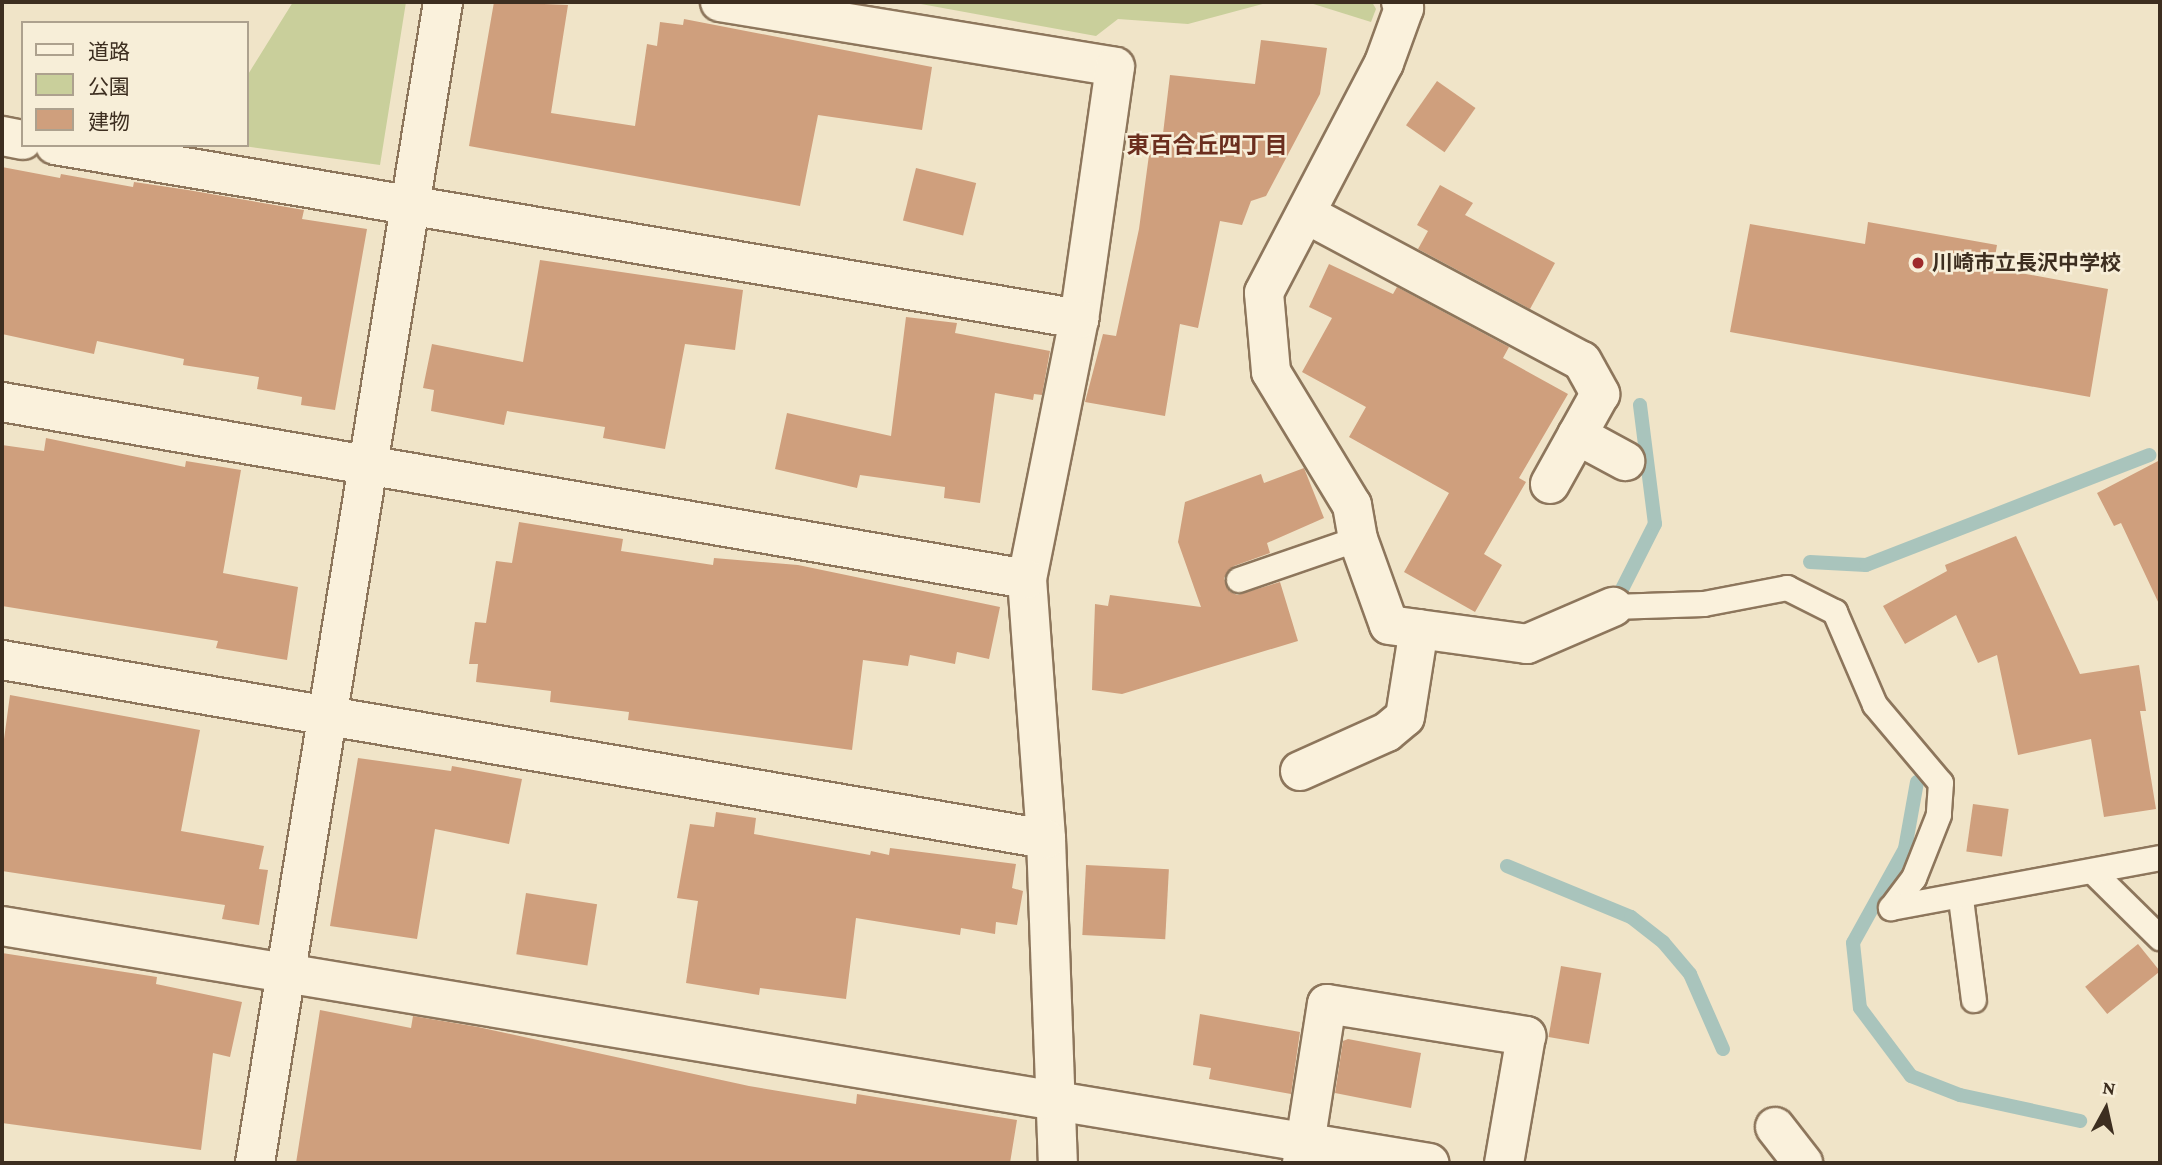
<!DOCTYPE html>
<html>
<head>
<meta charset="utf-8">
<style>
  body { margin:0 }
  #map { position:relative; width:2162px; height:1165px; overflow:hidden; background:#f0e4c8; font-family:"Crimson Pro","Noto Sans JP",serif }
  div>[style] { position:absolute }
  .green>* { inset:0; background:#c9cf9b }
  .stream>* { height:14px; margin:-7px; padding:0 7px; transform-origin:7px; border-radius:7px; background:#a9c4bc }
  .building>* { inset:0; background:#cf9f7d; transform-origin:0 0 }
  .roads { filter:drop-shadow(2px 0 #8d765c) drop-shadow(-2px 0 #8d765c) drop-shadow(0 2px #8d765c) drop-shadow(0 -2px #8d765c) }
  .service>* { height:24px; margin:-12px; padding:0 12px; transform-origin:12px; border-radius:12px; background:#faf1dc }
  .minor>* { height:38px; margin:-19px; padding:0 19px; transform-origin:19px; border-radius:19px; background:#faf1dc }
  .tertiary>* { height:38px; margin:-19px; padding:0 19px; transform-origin:19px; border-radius:19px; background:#faf1dc }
  .dots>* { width:19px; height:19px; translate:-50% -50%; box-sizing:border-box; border:4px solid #f7eed8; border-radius:50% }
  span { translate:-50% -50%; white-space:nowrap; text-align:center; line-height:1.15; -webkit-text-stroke:5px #f7eed8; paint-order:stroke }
  .poi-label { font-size:21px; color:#3d2e20; font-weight:700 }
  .left { translate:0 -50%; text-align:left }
  .neighbourhood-label { font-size:23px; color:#6b2e1e; font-weight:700 }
  .frame { position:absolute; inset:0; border:4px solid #3d2e20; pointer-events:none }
  .legend { position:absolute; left:21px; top:21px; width:228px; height:126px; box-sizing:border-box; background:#f7eed8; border:2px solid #ada18e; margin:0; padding:9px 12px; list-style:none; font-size:21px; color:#3d2e20 }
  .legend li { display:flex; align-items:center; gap:14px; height:35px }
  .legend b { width:35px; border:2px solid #ada18e }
  .north { position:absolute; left:2071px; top:1074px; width:70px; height:70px; -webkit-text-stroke:5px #f7eed8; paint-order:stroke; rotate:8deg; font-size:19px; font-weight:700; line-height:28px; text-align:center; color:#3d2e20 }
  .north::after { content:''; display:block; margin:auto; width:24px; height:32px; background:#3d2e20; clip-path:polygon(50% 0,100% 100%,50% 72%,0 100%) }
</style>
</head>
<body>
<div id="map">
  <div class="green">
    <div style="clip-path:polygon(293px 2px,406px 2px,380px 165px,237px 145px,247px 145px,247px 76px)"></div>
    <div style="clip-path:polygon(910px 2px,1270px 2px,1188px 24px,1118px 19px,1096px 36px)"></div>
    <div style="clip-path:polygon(1307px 2px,1372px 2px,1376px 9px,1371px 22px)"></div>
  </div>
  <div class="stream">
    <div style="left:1810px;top:562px;width:56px;rotate:3.1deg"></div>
    <div style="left:1866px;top:565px;width:304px;rotate:-21.2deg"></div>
    <div style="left:1614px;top:605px;width:91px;rotate:-63.2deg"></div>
    <div style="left:1655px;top:524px;width:120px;rotate:-97.2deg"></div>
    <div style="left:1917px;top:782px;width:68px;rotate:100.2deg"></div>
    <div style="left:1905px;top:849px;width:107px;rotate:119deg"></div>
    <div style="left:1853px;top:943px;width:65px;rotate:83.9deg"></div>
    <div style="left:1860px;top:1008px;width:85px;rotate:53.1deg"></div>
    <div style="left:1911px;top:1076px;width:53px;rotate:21.2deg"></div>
    <div style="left:1960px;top:1095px;width:123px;rotate:12.2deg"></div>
    <div style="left:1507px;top:866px;width:134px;rotate:22.4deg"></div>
    <div style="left:1631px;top:917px;width:41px;rotate:38deg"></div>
    <div style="left:1663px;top:942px;width:42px;rotate:49.8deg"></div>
    <div style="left:1690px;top:974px;width:82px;rotate:66.3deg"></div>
  </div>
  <div class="building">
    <div style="clip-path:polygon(494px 2px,568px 5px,551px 113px,635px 126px,647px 44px,657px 46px,660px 22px,683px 25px,684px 19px,932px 67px,922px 130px,818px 115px,800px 206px,469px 146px)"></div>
    <div style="clip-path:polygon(1261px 40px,1327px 48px,1320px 94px,1266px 196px,1251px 201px,1242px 225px,1220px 221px,1198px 328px,1180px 324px,1165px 416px,1085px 402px,1103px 334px,1116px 336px,1139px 229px,1151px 140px,1162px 142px,1170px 75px,1255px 84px)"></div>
    <div style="left:1437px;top:81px;width:47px;height:54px;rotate:35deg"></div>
    <div style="clip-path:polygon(2px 167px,60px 178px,61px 174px,133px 187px,134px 182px,188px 190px,304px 210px,302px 219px,367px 229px,335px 410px,301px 405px,302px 397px,257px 389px,259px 377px,183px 365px,184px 359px,97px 341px,94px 354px,2px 334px)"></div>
    <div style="left:916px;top:168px;width:62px;height:54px;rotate:14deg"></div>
    <div style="clip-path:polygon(1440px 185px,1473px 203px,1465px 215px,1555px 263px,1530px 309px,1418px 249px,1428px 231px,1417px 225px)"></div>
    <div style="clip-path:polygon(1868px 222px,1997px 245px,1993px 268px,2108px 289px,2090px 397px,1730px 332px,1750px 224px,1865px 244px)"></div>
    <div style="clip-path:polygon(540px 260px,743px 290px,735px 350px,685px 344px,665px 449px,603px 438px,605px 427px,507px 411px,504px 425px,431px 411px,434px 390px,423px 388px,432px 344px,523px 362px)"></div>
    <div style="clip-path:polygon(1329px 264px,1393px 294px,1397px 287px,1509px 347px,1503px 358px,1568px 394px,1519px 478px,1526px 482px,1484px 554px,1502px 565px,1475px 612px,1404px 572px,1449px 493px,1349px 437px,1366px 407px,1302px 372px,1332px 318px,1309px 307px)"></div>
    <div style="clip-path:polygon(906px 317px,957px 323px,955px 333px,1050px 351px,1042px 395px,1034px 394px,1033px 400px,995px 393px,980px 503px,944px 498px,945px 487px,860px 475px,857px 488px,775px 469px,787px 413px,891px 436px)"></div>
    <div style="clip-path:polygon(46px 438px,185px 467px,186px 461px,241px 470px,223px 573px,298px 587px,287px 660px,216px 648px,218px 641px,2px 606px,2px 445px,44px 451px)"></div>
    <div style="clip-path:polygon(2160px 460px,2160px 606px,2121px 523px,2114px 526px,2097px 493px)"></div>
    <div style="clip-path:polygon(1304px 468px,1324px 518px,1267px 543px,1270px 553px,1234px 566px,1224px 578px,1229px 591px,1237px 595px,1280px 582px,1298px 641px,1122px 694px,1092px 690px,1095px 604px,1108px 606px,1110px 595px,1201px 607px,1178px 542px,1185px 502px,1261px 474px,1264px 483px)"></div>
    <div style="clip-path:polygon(519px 522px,623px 539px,621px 551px,713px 565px,714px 558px,798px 565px,1000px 607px,989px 659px,957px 652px,955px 664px,910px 655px,908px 666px,863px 660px,852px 750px,628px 720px,629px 712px,550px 702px,551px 691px,476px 682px,478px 664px,469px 664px,475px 622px,486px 623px,496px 561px,512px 563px)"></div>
    <div style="clip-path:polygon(2016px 536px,2080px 674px,2139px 665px,2146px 711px,2140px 711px,2156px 809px,2104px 817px,2091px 739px,2018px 755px,1997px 655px,1978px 663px,1956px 615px,1905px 644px,1883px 606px,1947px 571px,1945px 565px)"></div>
    <div style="clip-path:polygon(10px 695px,200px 730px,181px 831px,264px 846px,259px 869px,268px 870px,259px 925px,222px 919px,225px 905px,2px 871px,2px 754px)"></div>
    <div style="clip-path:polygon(358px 758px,451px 771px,452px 766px,522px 779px,509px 844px,435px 829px,417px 939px,330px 926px)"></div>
    <div style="left:1973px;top:804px;width:36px;height:48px;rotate:8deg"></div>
    <div style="clip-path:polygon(716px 812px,756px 818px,754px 834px,870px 855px,871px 851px,889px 855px,890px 848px,1016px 864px,1012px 888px,1023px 891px,1017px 925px,996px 922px,995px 934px,961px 928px,960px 935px,856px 918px,846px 999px,760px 988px,759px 995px,686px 983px,698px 901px,677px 898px,690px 824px,714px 827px)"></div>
    <div style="left:1086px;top:865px;width:83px;height:70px;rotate:3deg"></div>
    <div style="left:526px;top:893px;width:72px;height:62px;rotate:9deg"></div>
    <div style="left:2138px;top:944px;width:35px;height:68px;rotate:51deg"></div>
    <div style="clip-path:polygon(2px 953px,157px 977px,156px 984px,242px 1002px,230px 1057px,213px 1053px,201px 1150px,2px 1123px)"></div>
    <div style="left:1561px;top:966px;width:41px;height:72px;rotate:10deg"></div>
    <div style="clip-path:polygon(320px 1010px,411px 1028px,413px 1016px,478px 1027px,749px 1086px,856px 1104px,857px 1094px,1017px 1120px,1010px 1163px,296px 1163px)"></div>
    <div style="clip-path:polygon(1200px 1014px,1300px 1032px,1291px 1094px,1209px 1079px,1211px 1068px,1193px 1065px)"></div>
    <div style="clip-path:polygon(1348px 1039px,1421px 1053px,1411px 1108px,1335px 1093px,1343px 1041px)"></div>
  </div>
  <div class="roads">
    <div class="service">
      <div style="left:1239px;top:580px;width:126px;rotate:-19deg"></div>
      <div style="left:1613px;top:607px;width:91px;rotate:-1.9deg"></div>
      <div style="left:1704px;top:604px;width:85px;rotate:-10.9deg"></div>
      <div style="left:1787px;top:588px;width:54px;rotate:26.6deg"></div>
      <div style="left:1835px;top:612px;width:101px;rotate:66.7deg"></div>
      <div style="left:1875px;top:705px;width:102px;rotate:49.8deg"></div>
      <div style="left:1941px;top:783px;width:32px;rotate:94deg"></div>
      <div style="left:1939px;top:815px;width:68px;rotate:111.6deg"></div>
      <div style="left:1914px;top:878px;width:38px;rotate:127deg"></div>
      <div style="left:2094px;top:873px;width:93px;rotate:44.6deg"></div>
      <div style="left:1961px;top:899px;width:102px;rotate:82.7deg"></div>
      <div style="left:1891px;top:908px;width:274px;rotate:-10.5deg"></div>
    </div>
    <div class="minor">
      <div style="left:720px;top:2px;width:400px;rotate:9.3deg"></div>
      <div style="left:1115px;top:67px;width:255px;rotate:98.1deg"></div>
      <div style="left:1079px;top:319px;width:265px;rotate:101.3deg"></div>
      <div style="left:1027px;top:579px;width:261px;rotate:85.8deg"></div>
      <div style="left:1046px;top:839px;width:324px;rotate:87.9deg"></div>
      <div style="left:1401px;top:2px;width:7px;rotate:63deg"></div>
      <div style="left:1404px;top:8px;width:59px;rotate:110deg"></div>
      <div style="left:1384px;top:63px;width:259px;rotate:117.6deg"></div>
      <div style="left:1264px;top:293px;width:79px;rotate:84.9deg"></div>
      <div style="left:1271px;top:372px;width:156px;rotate:58.7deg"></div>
      <div style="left:1352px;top:505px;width:35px;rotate:80deg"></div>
      <div style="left:1358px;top:539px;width:91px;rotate:70.2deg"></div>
      <div style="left:1389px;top:625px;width:139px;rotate:7.8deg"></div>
      <div style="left:1527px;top:644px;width:94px;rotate:-23.3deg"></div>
      <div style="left:2px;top:136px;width:21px;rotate:11deg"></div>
      <div style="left:55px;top:145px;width:1039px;rotate:9.64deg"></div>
      <div style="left:1308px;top:215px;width:310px;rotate:28.1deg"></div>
      <div style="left:1582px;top:361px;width:38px;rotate:61deg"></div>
      <div style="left:1600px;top:394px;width:103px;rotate:119.1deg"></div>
      <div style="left:2px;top:402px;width:1040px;rotate:9.8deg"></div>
      <div style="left:1577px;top:435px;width:55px;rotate:28.4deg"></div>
      <div style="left:2px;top:660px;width:1059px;rotate:9.73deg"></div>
      <div style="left:1300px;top:771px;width:95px;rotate:-24.1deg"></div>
      <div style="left:1387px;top:732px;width:23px;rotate:-40deg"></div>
      <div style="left:1405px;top:717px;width:89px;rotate:-81deg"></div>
      <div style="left:2px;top:926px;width:1447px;rotate:9.43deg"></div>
      <div style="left:1775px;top:1127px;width:46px;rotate:52.1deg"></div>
      <div style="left:1302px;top:1163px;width:161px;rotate:-81.1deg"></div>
      <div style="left:1327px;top:1004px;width:202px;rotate:9.1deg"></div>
      <div style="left:1526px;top:1036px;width:129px;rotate:99.8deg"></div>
    </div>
    <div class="tertiary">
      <div style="left:255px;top:1163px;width:1176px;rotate:-80.8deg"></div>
    </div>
  </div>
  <div class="dots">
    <div style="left:1918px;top:263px;background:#9e2a2b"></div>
  </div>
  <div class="poi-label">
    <span class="left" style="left:1932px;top:263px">川崎市立長沢中学校</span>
  </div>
  <div class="neighbourhood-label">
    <span style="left:1207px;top:145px">東百合丘四丁目</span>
  </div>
  <div class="frame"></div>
  <ul class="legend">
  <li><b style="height:9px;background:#faf1dc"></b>道路</li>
  <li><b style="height:19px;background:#c9cf9b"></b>公園</li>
  <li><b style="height:19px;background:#cf9f7d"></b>建物</li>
  </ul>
  <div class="north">N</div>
</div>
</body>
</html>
